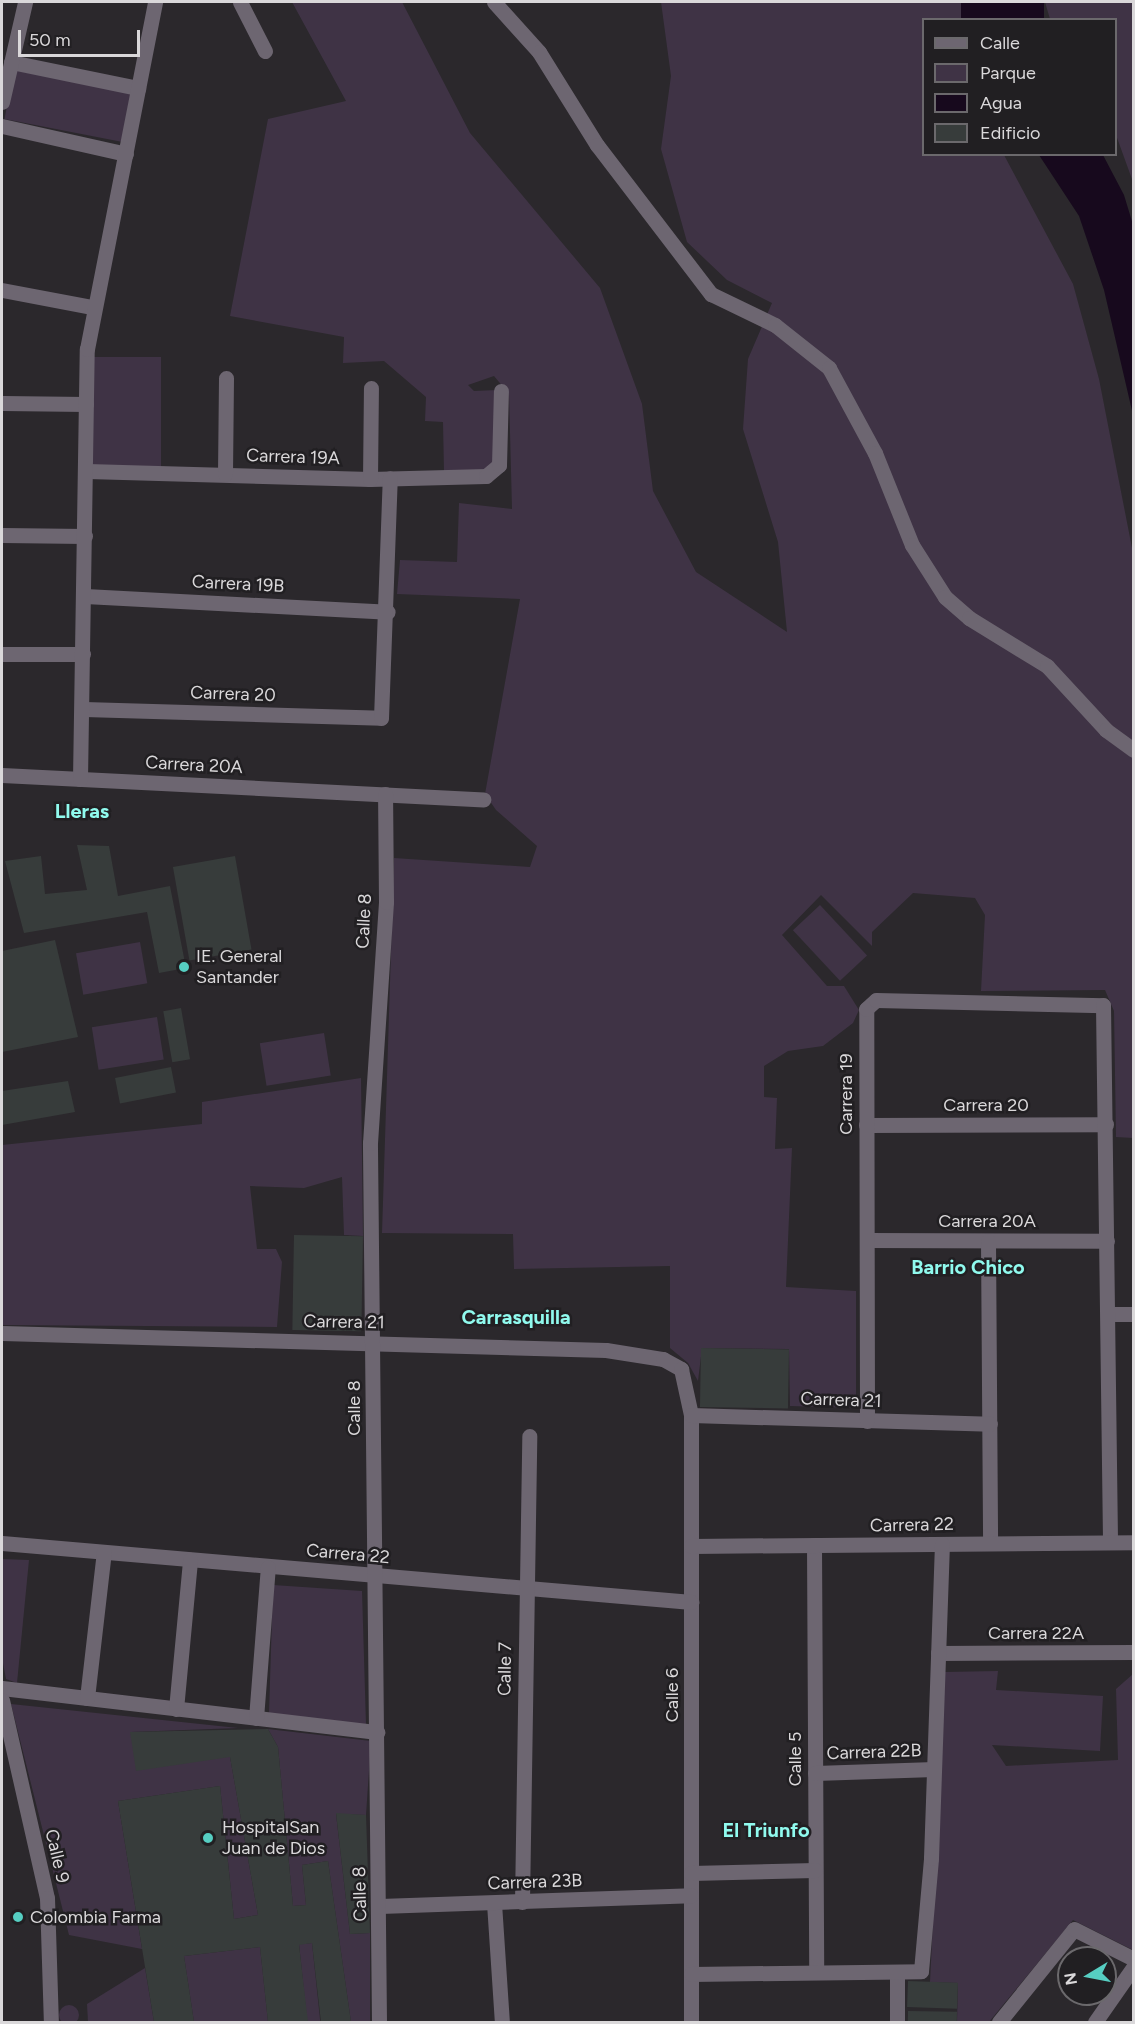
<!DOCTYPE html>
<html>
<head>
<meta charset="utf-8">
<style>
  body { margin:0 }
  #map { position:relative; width:1135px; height:2024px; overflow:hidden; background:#2b282c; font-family:Figtree,sans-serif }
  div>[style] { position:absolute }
  .green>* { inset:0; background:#3f3345; transform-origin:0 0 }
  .round { border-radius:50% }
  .water>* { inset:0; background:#17091d; transform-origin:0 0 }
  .building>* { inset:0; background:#373c3b; transform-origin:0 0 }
  .minor>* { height:15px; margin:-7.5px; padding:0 7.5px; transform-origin:7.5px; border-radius:7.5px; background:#6d6671 }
  .dots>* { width:16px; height:16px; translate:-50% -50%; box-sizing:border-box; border:3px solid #211f22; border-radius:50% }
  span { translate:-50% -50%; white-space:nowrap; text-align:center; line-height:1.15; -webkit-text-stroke:5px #211f22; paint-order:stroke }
  .street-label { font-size:18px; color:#dad8da }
  .poi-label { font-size:18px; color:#dad8da }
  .left { translate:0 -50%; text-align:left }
  .neighbourhood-label { font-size:20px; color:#90faee; font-weight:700 }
  .frame { position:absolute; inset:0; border:3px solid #dad8da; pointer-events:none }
  .legend { position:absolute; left:922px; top:18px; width:195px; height:138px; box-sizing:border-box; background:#211f22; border:2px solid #6b696c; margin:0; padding:8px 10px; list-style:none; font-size:18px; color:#dad8da }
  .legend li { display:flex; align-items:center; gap:12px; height:30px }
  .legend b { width:30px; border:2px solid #6b696c }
  .north { position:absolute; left:1057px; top:1946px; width:60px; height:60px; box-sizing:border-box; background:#211f22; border:2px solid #6b696c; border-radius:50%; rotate:260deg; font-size:16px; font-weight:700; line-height:24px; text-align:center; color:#dad8da }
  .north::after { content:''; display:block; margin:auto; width:21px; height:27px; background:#56cec2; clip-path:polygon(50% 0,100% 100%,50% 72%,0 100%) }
  .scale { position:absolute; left:18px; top:30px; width:122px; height:27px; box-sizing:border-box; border:3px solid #dad8da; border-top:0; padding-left:8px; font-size:18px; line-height:21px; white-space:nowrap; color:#dad8da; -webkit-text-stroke:4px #211f22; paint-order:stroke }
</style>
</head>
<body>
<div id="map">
  <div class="green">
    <div style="clip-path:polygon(292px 2px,402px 2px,470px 133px,600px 288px,642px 404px,653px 491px,696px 572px,787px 632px,778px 542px,743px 429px,748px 359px,772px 303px,727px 280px,687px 242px,661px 149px,671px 76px,661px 2px,961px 2px,966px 19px,924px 20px,924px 154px,1004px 155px,1073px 284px,1099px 379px,1133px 553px,1133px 1138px,1116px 1137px,1114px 1011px,1105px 990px,981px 991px,985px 915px,975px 898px,913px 893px,872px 932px,872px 946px,821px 895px,782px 935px,827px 986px,844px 986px,859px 1010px,853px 1023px,823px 1046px,788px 1051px,764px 1066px,764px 1097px,777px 1098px,775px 1149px,792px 1148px,786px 1287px,856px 1291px,856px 1408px,790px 1406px,789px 1349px,702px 1348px,698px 1381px,688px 1363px,670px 1348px,670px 1266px,514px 1269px,513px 1234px,382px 1233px,394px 858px,530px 867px,537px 846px,496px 810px,485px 794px,520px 599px,397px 594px,400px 560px,457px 562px,459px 503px,512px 509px,509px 394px,494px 376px,468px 385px,474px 391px,497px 390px,494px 469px,444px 472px,443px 422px,425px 421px,426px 397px,384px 361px,343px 363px,344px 337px,230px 316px,268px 119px,346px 101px)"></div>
    <div style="clip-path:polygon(1045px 2px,1133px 2px,1133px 182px,1116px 135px,1116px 20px,1050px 19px)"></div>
    <div style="left:14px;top:70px;width:119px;height:50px;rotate:11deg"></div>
    <div style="left:161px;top:357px;width:109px;height:68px;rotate:90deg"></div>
    <div style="left:820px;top:905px;width:69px;height:37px;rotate:47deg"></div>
    <div style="left:140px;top:942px;width:42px;height:65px;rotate:80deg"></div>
    <div style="left:157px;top:1017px;width:43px;height:66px;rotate:81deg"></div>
    <div style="left:324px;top:1033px;width:43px;height:65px;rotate:81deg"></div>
    <div style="clip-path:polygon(361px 1078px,363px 1236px,344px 1235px,342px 1177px,304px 1188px,250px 1186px,257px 1249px,276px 1249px,282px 1262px,277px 1327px,2px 1325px,2px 1145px,202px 1124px,202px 1102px)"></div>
    <div style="clip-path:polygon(2px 1559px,29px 1560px,17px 1683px,6px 1679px,2px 1658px)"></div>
    <div style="clip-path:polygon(273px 1585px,362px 1591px,366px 1725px,269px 1713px)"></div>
    <div style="clip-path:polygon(998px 1671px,996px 1690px,1103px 1696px,1100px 1751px,992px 1745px,1006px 1766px,1118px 1760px,1116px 1689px,1133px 1674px,1133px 1950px,1073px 1920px,989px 2022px,957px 2022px,958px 1983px,930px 1982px,945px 1672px)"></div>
    <div style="clip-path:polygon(11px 1704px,238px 1728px,131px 1732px,230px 1757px,258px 1915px,234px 1919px,220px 1786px,118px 1801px,142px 1949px,69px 1935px)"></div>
    <div style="clip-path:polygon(268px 1729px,371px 1741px,366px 1815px,336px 1814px,350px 1934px,370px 1933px,370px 2022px,351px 2022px,328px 1861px,302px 1865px,306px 1905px,293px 1906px,278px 1747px)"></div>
    <div style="left:312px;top:1943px;width:80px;height:13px;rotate:84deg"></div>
    <div style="clip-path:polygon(260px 1947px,268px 2022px,194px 2022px,184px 1956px)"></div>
    <div style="clip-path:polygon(145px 1968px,154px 2022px,88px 2022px,87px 2004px)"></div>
    <div class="round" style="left:59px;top:2005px;width:20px;height:20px"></div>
  </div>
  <div class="water">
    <div style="left:961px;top:2px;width:83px;height:18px"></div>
    <div style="clip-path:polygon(1039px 155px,1103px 155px,1124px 195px,1134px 228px,1133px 415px,1104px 290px,1079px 216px)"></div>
  </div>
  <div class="building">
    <div style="clip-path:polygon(77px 845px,109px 846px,118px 896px,170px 886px,186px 968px,159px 973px,147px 912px,24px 933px,5px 861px,41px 856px,45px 894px,87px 890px)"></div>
    <div style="left:235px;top:856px;width:95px;height:63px;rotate:80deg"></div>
    <div style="clip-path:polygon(55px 940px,78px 1037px,2px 1052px,2px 951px)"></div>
    <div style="left:181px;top:1008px;width:52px;height:18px;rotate:80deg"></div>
    <div style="left:171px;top:1067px;width:26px;height:57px;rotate:79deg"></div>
    <div style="clip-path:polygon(68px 1081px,75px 1112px,2px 1125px,2px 1091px)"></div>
    <div style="left:294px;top:1235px;width:69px;height:95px;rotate:1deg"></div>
    <div style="left:701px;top:1348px;width:88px;height:59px;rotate:1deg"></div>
    <div style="clip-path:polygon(268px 1729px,278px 1747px,293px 1906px,306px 1905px,302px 1865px,328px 1861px,351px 2022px,321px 2022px,312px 1943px,299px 1945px,308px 2022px,268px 2022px,260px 1947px,184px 1956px,194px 2022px,154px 2022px,118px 1801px,220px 1786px,234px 1919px,258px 1915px,230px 1757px,136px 1771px,130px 1732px)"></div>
    <div style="clip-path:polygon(336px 1813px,366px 1815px,370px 1933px,350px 1934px)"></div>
    <div style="left:908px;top:1981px;width:50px;height:26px;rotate:2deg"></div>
    <div style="left:908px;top:2011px;width:49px;height:11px;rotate:1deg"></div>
  </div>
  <div class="minor">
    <div style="left:240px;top:2px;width:55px;rotate:63deg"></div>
    <div style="left:494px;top:2px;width:67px;rotate:48deg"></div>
    <div style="left:539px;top:52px;width:110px;rotate:58.1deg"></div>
    <div style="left:597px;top:145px;width:188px;rotate:52.6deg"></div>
    <div style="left:711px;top:294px;width:71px;rotate:25.8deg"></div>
    <div style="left:775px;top:325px;width:69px;rotate:38.5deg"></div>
    <div style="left:829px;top:368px;width:97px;rotate:61.6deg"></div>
    <div style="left:875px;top:453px;width:99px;rotate:68.1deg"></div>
    <div style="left:912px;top:545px;width:62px;rotate:57.6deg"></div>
    <div style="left:945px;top:597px;width:32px;rotate:41deg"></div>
    <div style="left:969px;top:618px;width:92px;rotate:31.6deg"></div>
    <div style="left:1047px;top:666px;width:87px;rotate:47.3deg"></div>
    <div style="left:1106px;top:730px;width:34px;rotate:36deg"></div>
    <div style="left:11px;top:62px;width:130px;rotate:11.6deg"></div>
    <div style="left:2px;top:102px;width:103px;rotate:-77deg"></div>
    <div style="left:2px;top:126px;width:127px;rotate:12.7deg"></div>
    <div style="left:2px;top:290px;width:92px;rotate:10.7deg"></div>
    <div style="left:2px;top:403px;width:84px;rotate:0.7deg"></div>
    <div style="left:87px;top:471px;width:283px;rotate:1.6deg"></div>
    <div style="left:370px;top:479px;width:116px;rotate:-1.5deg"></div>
    <div style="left:486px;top:476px;width:17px;rotate:-40deg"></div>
    <div style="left:499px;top:465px;width:74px;rotate:-88.5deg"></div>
    <div style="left:225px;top:474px;width:96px;rotate:-89.4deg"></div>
    <div style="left:370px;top:479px;width:91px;rotate:-89.4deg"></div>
    <div style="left:2px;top:535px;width:83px;rotate:0.7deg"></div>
    <div style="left:85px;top:596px;width:303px;rotate:3deg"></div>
    <div style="left:2px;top:654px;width:81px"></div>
    <div style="left:84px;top:709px;width:297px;rotate:1.7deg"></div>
    <div style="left:381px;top:718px;width:240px;rotate:-87.9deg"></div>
    <div style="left:2px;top:775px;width:482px;rotate:2.9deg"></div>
    <div style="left:80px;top:779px;width:430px;rotate:-89.1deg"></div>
    <div style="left:87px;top:349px;width:354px;rotate:-78.9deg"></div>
    <div style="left:866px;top:1125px;width:240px;rotate:-0.2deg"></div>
    <div style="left:867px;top:1240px;width:240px;rotate:0.2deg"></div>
    <div style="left:988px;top:1241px;width:302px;rotate:89.6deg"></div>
    <div style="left:1108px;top:1314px;width:26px"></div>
    <div style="left:2px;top:1333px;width:604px;rotate:1.61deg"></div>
    <div style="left:606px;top:1350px;width:58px;rotate:9deg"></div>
    <div style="left:663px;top:1359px;width:21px;rotate:29deg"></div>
    <div style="left:681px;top:1369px;width:47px;rotate:77.7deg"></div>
    <div style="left:691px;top:1415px;width:607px;rotate:90deg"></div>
    <div style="left:691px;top:1415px;width:299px;rotate:1.7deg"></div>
    <div style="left:867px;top:1421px;width:412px;rotate:-90.1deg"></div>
    <div style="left:866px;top:1009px;width:13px;rotate:-42deg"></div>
    <div style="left:876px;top:1000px;width:227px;rotate:1.3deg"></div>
    <div style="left:1103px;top:1005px;width:537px;rotate:89.25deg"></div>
    <div style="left:2px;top:1543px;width:692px;rotate:4.89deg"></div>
    <div style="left:814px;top:1545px;width:427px;rotate:89.7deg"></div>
    <div style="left:691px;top:1546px;width:443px;rotate:-0.5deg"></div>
    <div style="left:938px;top:1653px;width:196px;rotate:-0.3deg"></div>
    <div style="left:2px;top:1688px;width:378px;rotate:6.7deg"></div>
    <div style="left:87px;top:1698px;width:147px;rotate:-83.4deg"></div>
    <div style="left:2px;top:1700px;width:203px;rotate:77.2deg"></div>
    <div style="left:47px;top:1898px;width:124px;rotate:88.2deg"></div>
    <div style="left:176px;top:1709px;width:150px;rotate:-84.6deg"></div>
    <div style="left:256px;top:1718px;width:151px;rotate:-85.5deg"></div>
    <div style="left:815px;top:1773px;width:119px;rotate:-1.9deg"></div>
    <div style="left:691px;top:1873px;width:124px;rotate:-1.4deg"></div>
    <div style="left:522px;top:1902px;width:466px;rotate:-89.1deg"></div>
    <div style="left:494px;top:1903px;width:119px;rotate:86.2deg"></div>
    <div style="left:380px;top:1906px;width:311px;rotate:-2deg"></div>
    <div style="left:897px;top:1972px;width:50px;rotate:90deg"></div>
    <div style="left:691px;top:1974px;width:230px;rotate:-0.7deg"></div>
    <div style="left:921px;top:1971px;width:113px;rotate:-84.9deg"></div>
    <div style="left:931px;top:1858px;width:314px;rotate:-88deg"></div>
    <div style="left:379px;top:2022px;width:879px;rotate:-90.59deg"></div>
    <div style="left:370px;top:1143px;width:242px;rotate:-86.2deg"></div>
    <div style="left:386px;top:902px;width:108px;rotate:-90.5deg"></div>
    <div style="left:999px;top:2022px;width:119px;rotate:-51.1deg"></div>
    <div style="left:1074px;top:1929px;width:67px;rotate:26.6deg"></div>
    <div style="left:1095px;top:2022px;width:68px;rotate:-55.1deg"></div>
  </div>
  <div class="dots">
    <div style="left:184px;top:967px;background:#56cec2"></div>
    <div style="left:208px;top:1838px;background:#56cec2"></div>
    <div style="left:18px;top:1917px;background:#56cec2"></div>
  </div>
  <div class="street-label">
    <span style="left:293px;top:457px;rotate:2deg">Carrera 19A</span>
    <span style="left:238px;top:584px;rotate:3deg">Carrera 19B</span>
    <span style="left:233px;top:694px;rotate:2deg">Carrera 20</span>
    <span style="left:194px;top:765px;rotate:3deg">Carrera 20A</span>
    <span style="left:364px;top:921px;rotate:-87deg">Calle 8</span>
    <span style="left:846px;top:1094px;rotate:-90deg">Carrera 19</span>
    <span style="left:986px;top:1105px">Carrera 20</span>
    <span style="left:987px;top:1221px">Carrera 20A</span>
    <span style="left:344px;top:1322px;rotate:1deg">Carrera 21</span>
    <span style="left:841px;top:1400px;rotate:2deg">Carrera 21</span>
    <span style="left:354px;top:1408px;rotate:-90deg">Calle 8</span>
    <span style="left:912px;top:1525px;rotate:-1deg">Carrera 22</span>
    <span style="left:348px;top:1554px;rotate:5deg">Carrera 22</span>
    <span style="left:1036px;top:1633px">Carrera 22A</span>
    <span style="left:505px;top:1669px;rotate:-89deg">Calle 7</span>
    <span style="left:672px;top:1695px;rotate:-90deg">Calle 6</span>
    <span style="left:874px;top:1752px;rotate:-2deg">Carrera 22B</span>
    <span style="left:795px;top:1759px;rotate:-90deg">Calle 5</span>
    <span style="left:57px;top:1856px;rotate:77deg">Calle 9</span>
    <span style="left:535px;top:1882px;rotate:-2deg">Carrera 23B</span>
    <span style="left:360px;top:1894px;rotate:-91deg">Calle 8</span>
  </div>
  <div class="poi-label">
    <span class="left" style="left:196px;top:967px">IE. General<br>Santander</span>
    <span class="left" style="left:222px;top:1838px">HospitalSan<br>Juan de Dios</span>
    <span class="left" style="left:30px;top:1917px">Colombia Farma</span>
  </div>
  <div class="neighbourhood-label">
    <span style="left:82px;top:811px">Lleras</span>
    <span style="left:968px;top:1267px">Barrio Chico</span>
    <span style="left:516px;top:1317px">Carrasquilla</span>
    <span style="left:766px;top:1830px">El Triunfo</span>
  </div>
  <div class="frame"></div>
  <ul class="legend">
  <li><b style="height:8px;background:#6d6671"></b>Calle</li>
  <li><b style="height:16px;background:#3f3345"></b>Parque</li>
  <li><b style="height:16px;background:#17091d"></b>Agua</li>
  <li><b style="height:16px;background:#373c3b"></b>Edificio</li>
  </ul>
  <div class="north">N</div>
  <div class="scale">50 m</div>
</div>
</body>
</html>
